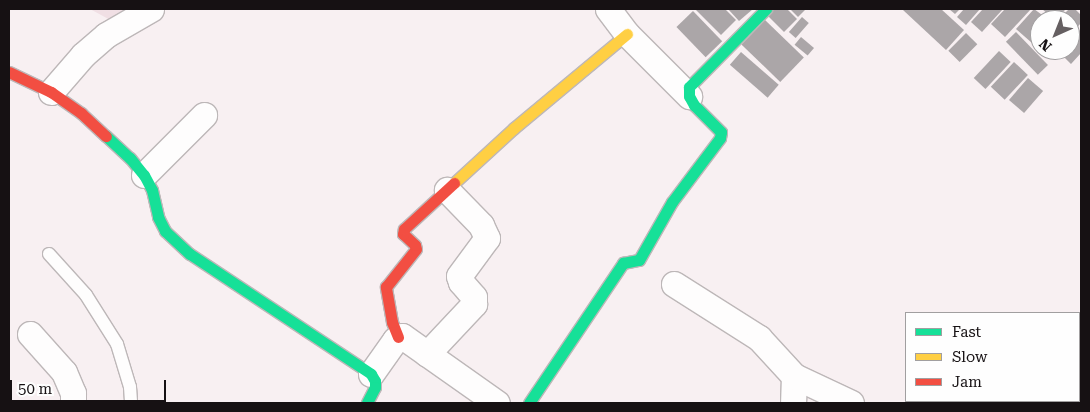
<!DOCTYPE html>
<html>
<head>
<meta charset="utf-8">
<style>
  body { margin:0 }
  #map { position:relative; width:1090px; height:412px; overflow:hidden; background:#f8f0f2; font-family:"Roboto Serif",serif }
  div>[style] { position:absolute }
  .built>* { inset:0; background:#f0dfe4 }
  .building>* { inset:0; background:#aba6a8; transform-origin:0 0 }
  .roads { filter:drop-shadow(1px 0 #bdb7b8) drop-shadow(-1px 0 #bdb7b8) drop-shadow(0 1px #bdb7b8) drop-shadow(0 -1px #bdb7b8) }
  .lane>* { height:12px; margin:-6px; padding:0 6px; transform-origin:6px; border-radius:6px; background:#fefdfd }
  .street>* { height:25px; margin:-12.5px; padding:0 12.5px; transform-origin:12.5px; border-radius:12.5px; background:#fefdfd }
  .fast>* { height:11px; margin:-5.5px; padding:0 5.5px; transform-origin:5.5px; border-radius:5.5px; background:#16e098 }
  .slow>* { height:11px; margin:-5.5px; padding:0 5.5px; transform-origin:5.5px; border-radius:5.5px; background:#ffcf43 }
  .jam>* { height:11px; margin:-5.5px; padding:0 5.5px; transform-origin:5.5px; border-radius:5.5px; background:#f24e42 }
  span { translate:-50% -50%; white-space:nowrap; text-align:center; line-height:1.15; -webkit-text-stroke:4px #fefefe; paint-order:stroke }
  .frame { position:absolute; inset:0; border:10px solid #161113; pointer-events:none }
  .legend { position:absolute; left:905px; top:312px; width:175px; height:90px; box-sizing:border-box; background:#fefefe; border:1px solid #a19fa0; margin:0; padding:6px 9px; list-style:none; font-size:15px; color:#161113 }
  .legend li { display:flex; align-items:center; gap:10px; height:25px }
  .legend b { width:25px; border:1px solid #a19fa0 }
  .north { position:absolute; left:1030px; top:10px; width:50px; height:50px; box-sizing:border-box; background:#fefefe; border:1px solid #a19fa0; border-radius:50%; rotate:224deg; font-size:14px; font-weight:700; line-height:20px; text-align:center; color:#161113 }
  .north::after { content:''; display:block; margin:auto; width:18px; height:22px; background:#655f61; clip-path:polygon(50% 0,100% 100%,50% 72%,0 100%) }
  .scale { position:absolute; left:10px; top:380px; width:156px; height:22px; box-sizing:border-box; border:2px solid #161113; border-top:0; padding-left:6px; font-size:15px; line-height:18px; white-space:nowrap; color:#161113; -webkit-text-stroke:4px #fefefe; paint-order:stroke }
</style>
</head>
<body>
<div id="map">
  <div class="built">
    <div style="clip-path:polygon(90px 9px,135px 9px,114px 22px)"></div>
  </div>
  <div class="building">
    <div style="clip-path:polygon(695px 9px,725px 9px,736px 20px,721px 35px)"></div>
    <div style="clip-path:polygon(728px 9px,753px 9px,739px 21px)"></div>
    <div style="clip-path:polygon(773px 9px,787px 9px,797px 19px,784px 32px,767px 15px)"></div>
    <div style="clip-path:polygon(790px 9px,806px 9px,798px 17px)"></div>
    <div style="clip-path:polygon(905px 9px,941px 9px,964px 30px,946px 50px,903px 10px)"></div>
    <div style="clip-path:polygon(949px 9px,960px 9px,955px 14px)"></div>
    <div style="clip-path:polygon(964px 9px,980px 9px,966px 25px,957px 17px)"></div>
    <div style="clip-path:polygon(983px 9px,1003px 9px,982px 32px,971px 22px)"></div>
    <div style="clip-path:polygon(1005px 9px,1031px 9px,1005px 37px,991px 24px)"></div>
    <div style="clip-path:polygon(1034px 9px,1049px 20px,1040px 20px,1040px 34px,1032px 43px,1016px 29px)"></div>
    <div style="clip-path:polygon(1042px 9px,1066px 9px,1055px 20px)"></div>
    <div style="clip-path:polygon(1069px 9px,1075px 9px,1081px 15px,1081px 23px,1070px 35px,1070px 20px,1058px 20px)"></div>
    <div style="left:693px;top:11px;width:42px;height:23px;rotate:46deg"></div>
    <div style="left:802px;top:17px;width:9px;height:20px;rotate:41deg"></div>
    <div style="left:765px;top:20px;width:54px;height:34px;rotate:44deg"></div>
    <div style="clip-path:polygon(1081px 29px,1081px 53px,1071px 64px,1059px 52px,1070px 50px,1070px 40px)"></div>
    <div style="left:1016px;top:32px;width:46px;height:14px;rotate:46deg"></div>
    <div style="left:966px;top:33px;width:16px;height:25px;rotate:45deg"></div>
    <div style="left:801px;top:37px;width:17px;height:10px;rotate:40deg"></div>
    <div style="clip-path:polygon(1044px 50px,1059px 50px,1052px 57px)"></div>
    <div style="left:999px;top:51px;width:16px;height:37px;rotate:43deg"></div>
    <div style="left:741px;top:52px;width:50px;height:17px;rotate:41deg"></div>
    <div style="left:1014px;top:62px;width:19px;height:34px;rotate:43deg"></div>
    <div style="left:1028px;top:78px;width:20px;height:29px;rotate:41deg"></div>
    <div style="clip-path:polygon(1081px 322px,1081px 348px,1079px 345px,1079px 325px)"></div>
    <div style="clip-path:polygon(1081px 367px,1081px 387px,1079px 385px,1079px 370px)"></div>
  </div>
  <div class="roads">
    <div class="lane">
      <div style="left:49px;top:254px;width:55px;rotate:47.9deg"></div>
      <div style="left:86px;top:295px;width:58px;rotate:57.7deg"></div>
      <div style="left:117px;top:344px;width:45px;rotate:73.2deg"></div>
      <div style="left:130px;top:387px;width:16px;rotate:86deg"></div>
    </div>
    <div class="street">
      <div style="left:608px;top:9px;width:31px;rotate:53deg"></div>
      <div style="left:627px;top:34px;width:88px;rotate:45deg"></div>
      <div style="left:51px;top:92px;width:49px;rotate:-49.1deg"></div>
      <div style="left:83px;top:55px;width:30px;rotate:-41deg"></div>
      <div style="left:106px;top:35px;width:52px;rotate:-30deg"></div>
      <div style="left:144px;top:175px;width:85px;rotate:-45deg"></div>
      <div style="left:674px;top:284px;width:101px;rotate:32.4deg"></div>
      <div style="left:759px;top:338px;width:52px;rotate:47.4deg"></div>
      <div style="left:794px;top:376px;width:27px;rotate:92deg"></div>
      <div style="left:30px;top:334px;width:51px;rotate:48.2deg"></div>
      <div style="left:64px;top:372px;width:23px;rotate:67deg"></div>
      <div style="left:73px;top:393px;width:10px;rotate:90deg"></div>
      <div style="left:1079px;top:353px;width:2px"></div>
      <div style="left:427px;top:354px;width:69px;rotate:-46.8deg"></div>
      <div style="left:474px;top:304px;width:7px;rotate:-90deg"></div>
      <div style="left:474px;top:297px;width:20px;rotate:-131deg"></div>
      <div style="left:461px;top:282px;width:6px;rotate:-108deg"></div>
      <div style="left:459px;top:276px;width:47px;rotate:-53.6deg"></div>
      <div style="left:487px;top:238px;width:14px;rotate:-115deg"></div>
      <div style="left:481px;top:225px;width:49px;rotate:-134.2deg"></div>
      <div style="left:371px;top:374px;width:42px;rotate:-54.8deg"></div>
      <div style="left:395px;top:340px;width:8px;rotate:-30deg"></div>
      <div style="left:402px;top:336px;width:116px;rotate:35.2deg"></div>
      <div style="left:794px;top:376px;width:63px;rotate:25.3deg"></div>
      <div style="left:1025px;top:403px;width:3px;rotate:-45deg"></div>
    </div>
    <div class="fast">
      <div style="left:106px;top:136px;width:33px;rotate:43deg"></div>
      <div style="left:130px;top:158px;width:22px;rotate:51deg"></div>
      <div style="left:144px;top:175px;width:17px;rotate:62deg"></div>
      <div style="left:152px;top:190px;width:28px;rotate:77deg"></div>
      <div style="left:158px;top:217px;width:16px;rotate:63deg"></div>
      <div style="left:165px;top:231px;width:34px;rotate:43deg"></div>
      <div style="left:190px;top:254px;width:217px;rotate:33.5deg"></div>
      <div style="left:371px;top:374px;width:8px;rotate:60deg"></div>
      <div style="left:375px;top:381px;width:6px;rotate:90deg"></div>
      <div style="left:375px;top:387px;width:18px;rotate:117deg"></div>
      <div style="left:529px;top:403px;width:169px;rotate:-56.1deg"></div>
      <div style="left:623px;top:263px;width:16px;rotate:-11deg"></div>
      <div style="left:639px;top:260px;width:67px;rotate:-60.4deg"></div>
      <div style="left:672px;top:202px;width:80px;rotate:-53.1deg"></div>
      <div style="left:720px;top:138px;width:6px;rotate:-81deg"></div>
      <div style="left:721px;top:132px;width:38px;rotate:-135deg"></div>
      <div style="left:694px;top:105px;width:10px;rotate:-119deg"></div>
      <div style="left:689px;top:96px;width:9px;rotate:-90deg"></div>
      <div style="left:689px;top:87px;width:110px;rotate:-45.4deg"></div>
    </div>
    <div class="slow">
      <div style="left:454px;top:183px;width:81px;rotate:-42.5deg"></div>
      <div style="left:514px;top:128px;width:147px;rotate:-39.8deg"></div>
    </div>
    <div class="jam">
      <div style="left:9px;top:72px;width:47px;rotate:25.5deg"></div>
      <div style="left:51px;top:92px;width:37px;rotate:35deg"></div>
      <div style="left:81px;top:113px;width:34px;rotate:43deg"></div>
      <div style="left:398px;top:337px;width:16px;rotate:-112deg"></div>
      <div style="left:392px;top:322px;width:36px;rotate:-100deg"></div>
      <div style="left:386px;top:287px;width:48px;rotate:-51.7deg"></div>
      <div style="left:416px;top:249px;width:4px;rotate:-104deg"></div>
      <div style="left:415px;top:245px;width:16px;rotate:-137deg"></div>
      <div style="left:403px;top:234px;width:5px;rotate:-79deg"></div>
      <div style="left:404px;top:229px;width:68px;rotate:-42.6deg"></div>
    </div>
  </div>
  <div class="frame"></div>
  <ul class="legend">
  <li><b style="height:6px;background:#16e098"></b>Fast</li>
  <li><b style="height:6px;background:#ffcf43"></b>Slow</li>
  <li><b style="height:6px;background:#f24e42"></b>Jam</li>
  </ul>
  <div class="north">N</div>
  <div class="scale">50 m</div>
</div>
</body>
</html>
